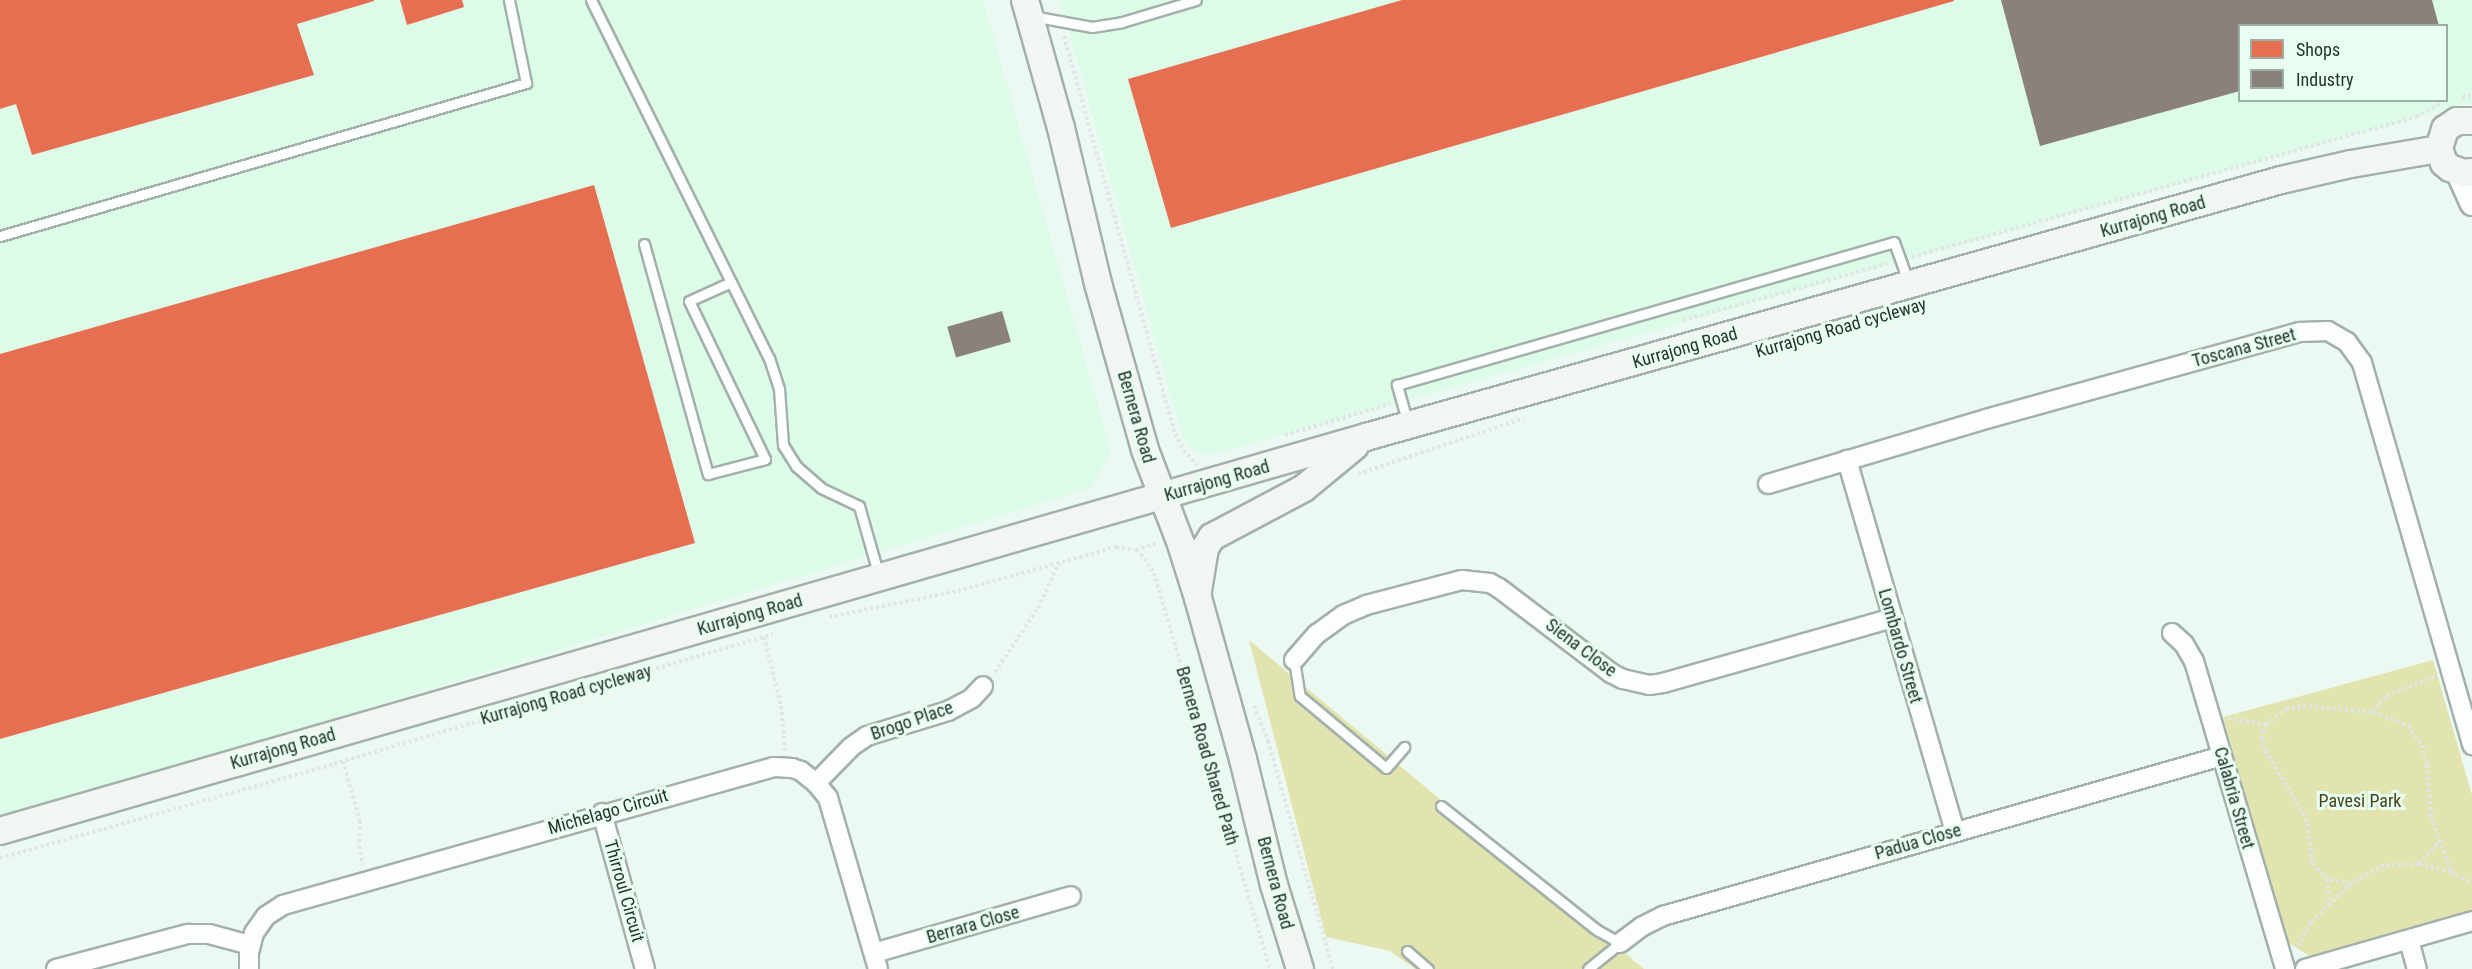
<!DOCTYPE html>
<html>
<head>
<meta charset="utf-8">
<style>
  body { margin:0 }
  #map { position:relative; width:2472px; height:969px; overflow:hidden; background:#ecf9f2; font-family:"Roboto Condensed",sans-serif }
  div>[style] { position:absolute }
  .built>* { inset:0; background:#dcfbe9 }
  .green>* { inset:0; background:#e2e4b0 }
  .shops>* { inset:0; background:#e76f51 }
  .industry>* { inset:0; background:#8a817c; transform-origin:0 0 }
  .path>* { height:4px; margin-top:-2px; transform-origin:0; background:repeating-linear-gradient(90deg,#e1e5e3 0 3px,transparent 0 6px) }
  .roads { filter:drop-shadow(2px 0 #a4b1aa) drop-shadow(-2px 0 #a4b1aa) drop-shadow(0 2px #a4b1aa) drop-shadow(0 -2px #a4b1aa) }
  .service>* { height:9px; margin:-4.5px; padding:0 4.5px; transform-origin:4.5px; border-radius:4.5px; background:#fcfefd }
  .minor>* { height:18px; margin:-9px; padding:0 9px; transform-origin:9px; border-radius:9px; background:#fcfefd }
  .tertiary>* { height:22px; margin:-11px; padding:0 11px; transform-origin:11px; border-radius:11px; background:#fcfefd }
  .secondary>* { height:26px; margin:-13px; padding:0 13px; transform-origin:13px; border-radius:13px; background:#f2f6f2 }
  span { translate:-50% -50%; white-space:nowrap; text-align:center; line-height:1.15; -webkit-text-stroke:6px #e7fef1; paint-order:stroke }
  .street-label { font-size:18px; color:#27352d }
  .park-label { font-size:18px; color:#48451d }
  .legend { position:absolute; left:2238px; top:24px; width:210px; height:78px; box-sizing:border-box; background:#e7fef1; border:2px solid #9aaea3; margin:0; padding:8px 10px; list-style:none; font-size:18px; color:#27352d }
  .legend li { display:flex; align-items:center; gap:12px; height:30px }
  .legend b { width:30px; border:2px solid #9aaea3 }
</style>
</head>
<body>
<div id="map">
  <div class="built">
    <div style="clip-path:polygon(0 0,983px 0,1111px 451px,1091px 488px,0 820px)"></div>
    <div style="clip-path:polygon(evenodd,1060px 0,2472px 0,2472px 102px,1214px 454px,1200px 453px,1188px 446px,1180px 429px,1060px 0,2240px 26px,2446px 26px,2446px 100px,2240px 100px,2240px 26px)"></div>
  </div>
  <div class="green">
    <div style="clip-path:polygon(1249px 640px,1644px 969px,1415px 969px,1390px 951px,1326px 937px)"></div>
    <div style="clip-path:polygon(2433px 660px,2472px 795px,2472px 911px,2313px 958px,2287px 942px,2223px 717px)"></div>
  </div>
  <div class="shops">
    <div style="clip-path:polygon(0 0,374px 0,374px 1px,297px 24px,314px 75px,32px 155px,16px 104px,0 109px)"></div>
    <div style="clip-path:polygon(400px 0,462px 0,464px 7px,407px 25px)"></div>
    <div style="clip-path:polygon(1402px 0,1954px 0,1954px 1px,1171px 228px,1128px 79px)"></div>
    <div style="clip-path:polygon(594px 185px,695px 543px,0 739px,0 354px)"></div>
  </div>
  <div class="industry">
    <div style="clip-path:polygon(2001px 0,2432px 0,2439px 26px,2240px 26px,2240px 91px,2040px 146px)"></div>
    <div style="left:1002px;top:311px;width:32px;height:57px;rotate:74deg"></div>
  </div>
  <div class="path">
    <div style="left:1064px;top:36px;width:413px;rotate:74.4deg"></div>
    <div style="left:1175px;top:434px;width:18px;rotate:61deg"></div>
    <div style="left:1184px;top:450px;width:20px;rotate:49deg"></div>
    <div style="left:2462px;top:97px;width:10px;rotate:-11deg"></div>
    <div style="left:1912px;top:257px;width:523px;rotate:-15.52deg"></div>
    <div style="left:2416px;top:117px;width:30px;rotate:-30deg"></div>
    <div style="left:1683px;top:320px;width:212px;rotate:-15.4deg"></div>
    <div style="left:1285px;top:435px;width:109px;rotate:-16.4deg"></div>
    <div style="left:1358px;top:474px;width:175px;rotate:-18.6deg"></div>
    <div style="left:1136px;top:550px;width:22px;rotate:-18deg"></div>
    <div style="left:829px;top:617px;width:132px;rotate:-11.4deg"></div>
    <div style="left:958px;top:591px;width:164px;rotate:-15.6deg"></div>
    <div style="left:1116px;top:547px;width:19px;rotate:9deg"></div>
    <div style="left:1135px;top:550px;width:7px;rotate:34deg"></div>
    <div style="left:1141px;top:554px;width:23px;rotate:56deg"></div>
    <div style="left:1154px;top:573px;width:413px;rotate:73.7deg"></div>
    <div style="left:764px;top:637px;width:71px;rotate:76.2deg"></div>
    <div style="left:781px;top:706px;width:45px;rotate:84.9deg"></div>
    <div style="left:995px;top:672px;width:77px;rotate:-56.1deg"></div>
    <div style="left:1038px;top:608px;width:50px;rotate:-65deg"></div>
    <div style="left:1254px;top:706px;width:38px;rotate:68deg"></div>
    <div style="left:1268px;top:741px;width:237px;rotate:74.1deg"></div>
    <div style="left:2374px;top:712px;width:10px;rotate:-61deg"></div>
    <div style="left:2379px;top:703px;width:11px;rotate:-41deg"></div>
    <div style="left:2387px;top:696px;width:51px;rotate:-22deg"></div>
    <div style="left:2228px;top:718px;width:39px;rotate:10deg"></div>
    <div style="left:343px;top:761px;width:62px;rotate:74.2deg"></div>
    <div style="left:360px;top:821px;width:25px;rotate:92deg"></div>
    <div style="left:359px;top:846px;width:19px;rotate:78deg"></div>
    <div style="left:0;top:858px;width:347px;rotate:-15.7deg"></div>
    <div style="left:334px;top:764px;width:458px;rotate:-16.5deg"></div>
    <div style="left:2419px;top:864px;width:31px;rotate:-48deg"></div>
    <div style="left:2451px;top:872px;width:33px;rotate:-166deg"></div>
    <div style="left:2419px;top:864px;width:35px;rotate:178deg"></div>
    <div style="left:2384px;top:865px;width:38px;rotate:150deg"></div>
    <div style="left:2351px;top:884px;width:25px;rotate:-168deg"></div>
    <div style="left:2327px;top:879px;width:22px;rotate:-133deg"></div>
    <div style="left:2312px;top:863px;width:42px;rotate:-96.8deg"></div>
    <div style="left:2307px;top:821px;width:81px;rotate:-120.4deg"></div>
    <div style="left:2266px;top:751px;width:14px;rotate:-107deg"></div>
    <div style="left:2262px;top:738px;width:14px;rotate:-73deg"></div>
    <div style="left:2266px;top:725px;width:26px;rotate:-39deg"></div>
    <div style="left:2286px;top:709px;width:17px;rotate:-10deg"></div>
    <div style="left:2303px;top:706px;width:71px;rotate:4.8deg"></div>
    <div style="left:2374px;top:712px;width:37px;rotate:22deg"></div>
    <div style="left:2408px;top:726px;width:24px;rotate:54deg"></div>
    <div style="left:2422px;top:745px;width:21px;rotate:76deg"></div>
    <div style="left:2427px;top:765px;width:52px;rotate:85.6deg"></div>
    <div style="left:2431px;top:817px;width:59px;rotate:70deg"></div>
    <div style="left:2451px;top:872px;width:24px;rotate:28deg"></div>
    <div style="left:2327px;top:879px;width:25px;rotate:85deg"></div>
    <div style="left:2298px;top:946px;width:27px;rotate:-62deg"></div>
    <div style="left:2311px;top:922px;width:55px;rotate:-43.5deg"></div>
  </div>
  <div class="roads">
    <div class="service">
      <div style="left:591px;top:0;width:400px;rotate:63.6deg"></div>
      <div style="left:769px;top:358px;width:33px;rotate:72deg"></div>
      <div style="left:779px;top:389px;width:56px;rotate:85.9deg"></div>
      <div style="left:783px;top:445px;width:25px;rotate:58deg"></div>
      <div style="left:796px;top:466px;width:33px;rotate:41deg"></div>
      <div style="left:821px;top:488px;width:42px;rotate:25.3deg"></div>
      <div style="left:859px;top:506px;width:73px;rotate:74.1deg"></div>
      <div style="left:1032px;top:16px;width:61px;rotate:10.4deg"></div>
      <div style="left:1092px;top:27px;width:30px;rotate:-9deg"></div>
      <div style="left:1122px;top:22px;width:77px;rotate:-16.6deg"></div>
      <div style="left:0;top:236px;width:548px;rotate:-16.22deg"></div>
      <div style="left:526px;top:83px;width:85px;rotate:-101.6deg"></div>
      <div style="left:644px;top:244px;width:239px;rotate:74.5deg"></div>
      <div style="left:708px;top:474px;width:59px;rotate:-14.7deg"></div>
      <div style="left:765px;top:459px;width:175px;rotate:-115.7deg"></div>
      <div style="left:689px;top:301px;width:46px;rotate:-24.3deg"></div>
      <div style="left:1408px;top:424px;width:41px;rotate:-105.8deg"></div>
      <div style="left:1397px;top:385px;width:517px;rotate:-16.05deg"></div>
      <div style="left:1894px;top:242px;width:45px;rotate:70.3deg"></div>
      <div style="left:1294px;top:660px;width:36px;rotate:81deg"></div>
      <div style="left:1300px;top:696px;width:112px;rotate:39.9deg"></div>
      <div style="left:1386px;top:768px;width:28px;rotate:-49deg"></div>
      <div style="left:1441px;top:806px;width:199px;rotate:38.5deg"></div>
      <div style="left:1597px;top:930px;width:26px;rotate:29deg"></div>
      <div style="left:1620px;top:943px;width:41px;rotate:140.9deg"></div>
      <div style="left:1407px;top:951px;width:28px;rotate:41deg"></div>
    </div>
    <div class="minor">
      <div style="left:1847px;top:460px;width:386px;rotate:73.8deg"></div>
      <div style="left:1768px;top:484px;width:227px;rotate:-16.6deg"></div>
      <div style="left:1986px;top:419px;width:326px;rotate:-15.5deg"></div>
      <div style="left:2300px;top:332px;width:28px;rotate:-2deg"></div>
      <div style="left:2328px;top:331px;width:22px;rotate:30deg"></div>
      <div style="left:2347px;top:342px;width:26px;rotate:54deg"></div>
      <div style="left:2362px;top:363px;width:398px;rotate:73.9deg"></div>
      <div style="left:2172px;top:633px;width:16px;rotate:43deg"></div>
      <div style="left:2184px;top:644px;width:20px;rotate:60deg"></div>
      <div style="left:2194px;top:661px;width:321px;rotate:73.5deg"></div>
      <div style="left:1294px;top:660px;width:35px;rotate:-49deg"></div>
      <div style="left:1317px;top:634px;width:32px;rotate:-36deg"></div>
      <div style="left:1343px;top:615px;width:25px;rotate:-23deg"></div>
      <div style="left:1366px;top:605px;width:99px;rotate:-14.6deg"></div>
      <div style="left:1462px;top:580px;width:28px;rotate:6deg"></div>
      <div style="left:1490px;top:583px;width:10px;rotate:29deg"></div>
      <div style="left:1499px;top:588px;width:141px;rotate:37.2deg"></div>
      <div style="left:1611px;top:673px;width:13px;rotate:27deg"></div>
      <div style="left:1623px;top:679px;width:27px;rotate:13deg"></div>
      <div style="left:1649px;top:685px;width:14px;rotate:-8deg"></div>
      <div style="left:1663px;top:683px;width:238px;rotate:-15.8deg"></div>
      <div style="left:816px;top:783px;width:50px;rotate:-45.8deg"></div>
      <div style="left:851px;top:747px;width:19px;rotate:-35deg"></div>
      <div style="left:867px;top:736px;width:85px;rotate:-17.2deg"></div>
      <div style="left:948px;top:711px;width:27px;rotate:-28deg"></div>
      <div style="left:972px;top:698px;width:16px;rotate:-47deg"></div>
      <div style="left:602px;top:813px;width:162px;rotate:74.6deg"></div>
      <div style="left:2409px;top:940px;width:30px;rotate:75deg"></div>
      <div style="left:1620px;top:943px;width:26px;rotate:-37deg"></div>
      <div style="left:1641px;top:927px;width:25px;rotate:-27deg"></div>
      <div style="left:1663px;top:916px;width:581px;rotate:-15.97deg"></div>
      <div style="left:874px;top:953px;width:205px;rotate:-16.1deg"></div>
      <div style="left:56px;top:969px;width:137px;rotate:-14.9deg"></div>
      <div style="left:188px;top:934px;width:21px"></div>
      <div style="left:209px;top:934px;width:42px;rotate:15deg"></div>
      <div style="left:249px;top:969px;width:16px;rotate:-90deg"></div>
      <div style="left:249px;top:953px;width:21px;rotate:-76deg"></div>
      <div style="left:254px;top:933px;width:21px;rotate:-55deg"></div>
      <div style="left:266px;top:916px;width:20px;rotate:-33deg"></div>
      <div style="left:283px;top:905px;width:510px;rotate:-15.7deg"></div>
      <div style="left:774px;top:767px;width:18px;rotate:3deg"></div>
      <div style="left:792px;top:768px;width:9px;rotate:18deg"></div>
      <div style="left:801px;top:771px;width:19px;rotate:39deg"></div>
      <div style="left:816px;top:783px;width:19px;rotate:51deg"></div>
      <div style="left:828px;top:798px;width:178px;rotate:73.7deg"></div>
      <div style="left:2305px;top:969px;width:174px;rotate:-16deg"></div>
    </div>
    <div class="tertiary">
      <div style="left:2457px;top:171px;width:36px;rotate:66deg"></div>
    </div>
    <div class="secondary">
      <div style="left:1025px;top:0;width:133px;rotate:74.3deg"></div>
      <div style="left:1061px;top:128px;width:163px;rotate:76.6deg"></div>
      <div style="left:1099px;top:287px;width:169px;rotate:74.2deg"></div>
      <div style="left:1145px;top:450px;width:101px;rotate:69deg"></div>
      <div style="left:1181px;top:544px;width:57px;rotate:72.5deg"></div>
      <div style="left:1198px;top:598px;width:167px;rotate:74.4deg"></div>
      <div style="left:1243px;top:759px;width:130px;rotate:76.2deg"></div>
      <div style="left:1274px;top:885px;width:88px;rotate:72.8deg"></div>
      <div style="left:2472px;top:121px;width:15px;rotate:180deg"></div>
      <div style="left:2457px;top:121px;width:14px;rotate:146deg"></div>
      <div style="left:2445px;top:129px;width:21px;rotate:107deg"></div>
      <div style="left:2439px;top:149px;width:15px;rotate:70deg"></div>
      <div style="left:2444px;top:163px;width:8px;rotate:40deg"></div>
      <div style="left:2450px;top:168px;width:15px;rotate:20deg"></div>
      <div style="left:2464px;top:173px;width:8px;rotate:-7deg"></div>
      <div style="left:1198px;top:591px;width:44px;rotate:-80.8deg"></div>
      <div style="left:1205px;top:548px;width:13px;rotate:-58deg"></div>
      <div style="left:1212px;top:537px;width:104px;rotate:-28deg"></div>
      <div style="left:1304px;top:488px;width:66px;rotate:-39.5deg"></div>
      <div style="left:0;top:831px;width:1422px;rotate:-16.09deg"></div>
      <div style="left:1366px;top:437px;width:950px;rotate:-15.69deg"></div>
      <div style="left:2281px;top:180px;width:72px;rotate:-12.9deg"></div>
      <div style="left:2351px;top:164px;width:89px;rotate:-9.7deg"></div>
    </div>
  </div>
  <div class="street-label">
    <span style="left:2153px;top:217px;rotate:-16deg">Kurrajong Road</span>
    <span style="left:1841px;top:328px;rotate:-16deg">Kurrajong Road cycleway</span>
    <span style="left:1685px;top:348px;rotate:-16deg">Kurrajong Road</span>
    <span style="left:2244px;top:348px;rotate:-15deg">Toscana Street</span>
    <span style="left:1136px;top:417px;rotate:74deg">Bernera Road</span>
    <span style="left:1217px;top:481px;rotate:-16deg">Kurrajong Road</span>
    <span style="left:750px;top:615px;rotate:-16deg">Kurrajong Road</span>
    <span style="left:1900px;top:646px;rotate:74deg">Lombardo Street</span>
    <span style="left:1581px;top:648px;rotate:37deg">Siena Close</span>
    <span style="left:566px;top:695px;rotate:-16deg">Kurrajong Road cycleway</span>
    <span style="left:912px;top:721px;rotate:-19deg">Brogo Place</span>
    <span style="left:283px;top:749px;rotate:-16deg">Kurrajong Road</span>
    <span style="left:1207px;top:756px;rotate:74deg">Bernera Road Shared Path</span>
    <span style="left:2234px;top:798px;rotate:74deg">Calabria Street</span>
    <span style="left:608px;top:812px;rotate:-16deg">Michelago Circuit</span>
    <span style="left:1918px;top:842px;rotate:-16deg">Padua Close</span>
    <span style="left:1275px;top:883px;rotate:75deg">Bernera Road</span>
    <span style="left:624px;top:891px;rotate:74deg">Thirroul Circuit</span>
    <span style="left:973px;top:925px;rotate:-16deg">Berrara Close</span>
  </div>
  <div class="park-label">
    <span style="left:2360px;top:801px">Pavesi Park</span>
  </div>
  <ul class="legend">
  <li><b style="height:16px;background:#e76f51"></b>Shops</li>
  <li><b style="height:16px;background:#8a817c"></b>Industry</li>
  </ul>
</div>
</body>
</html>
